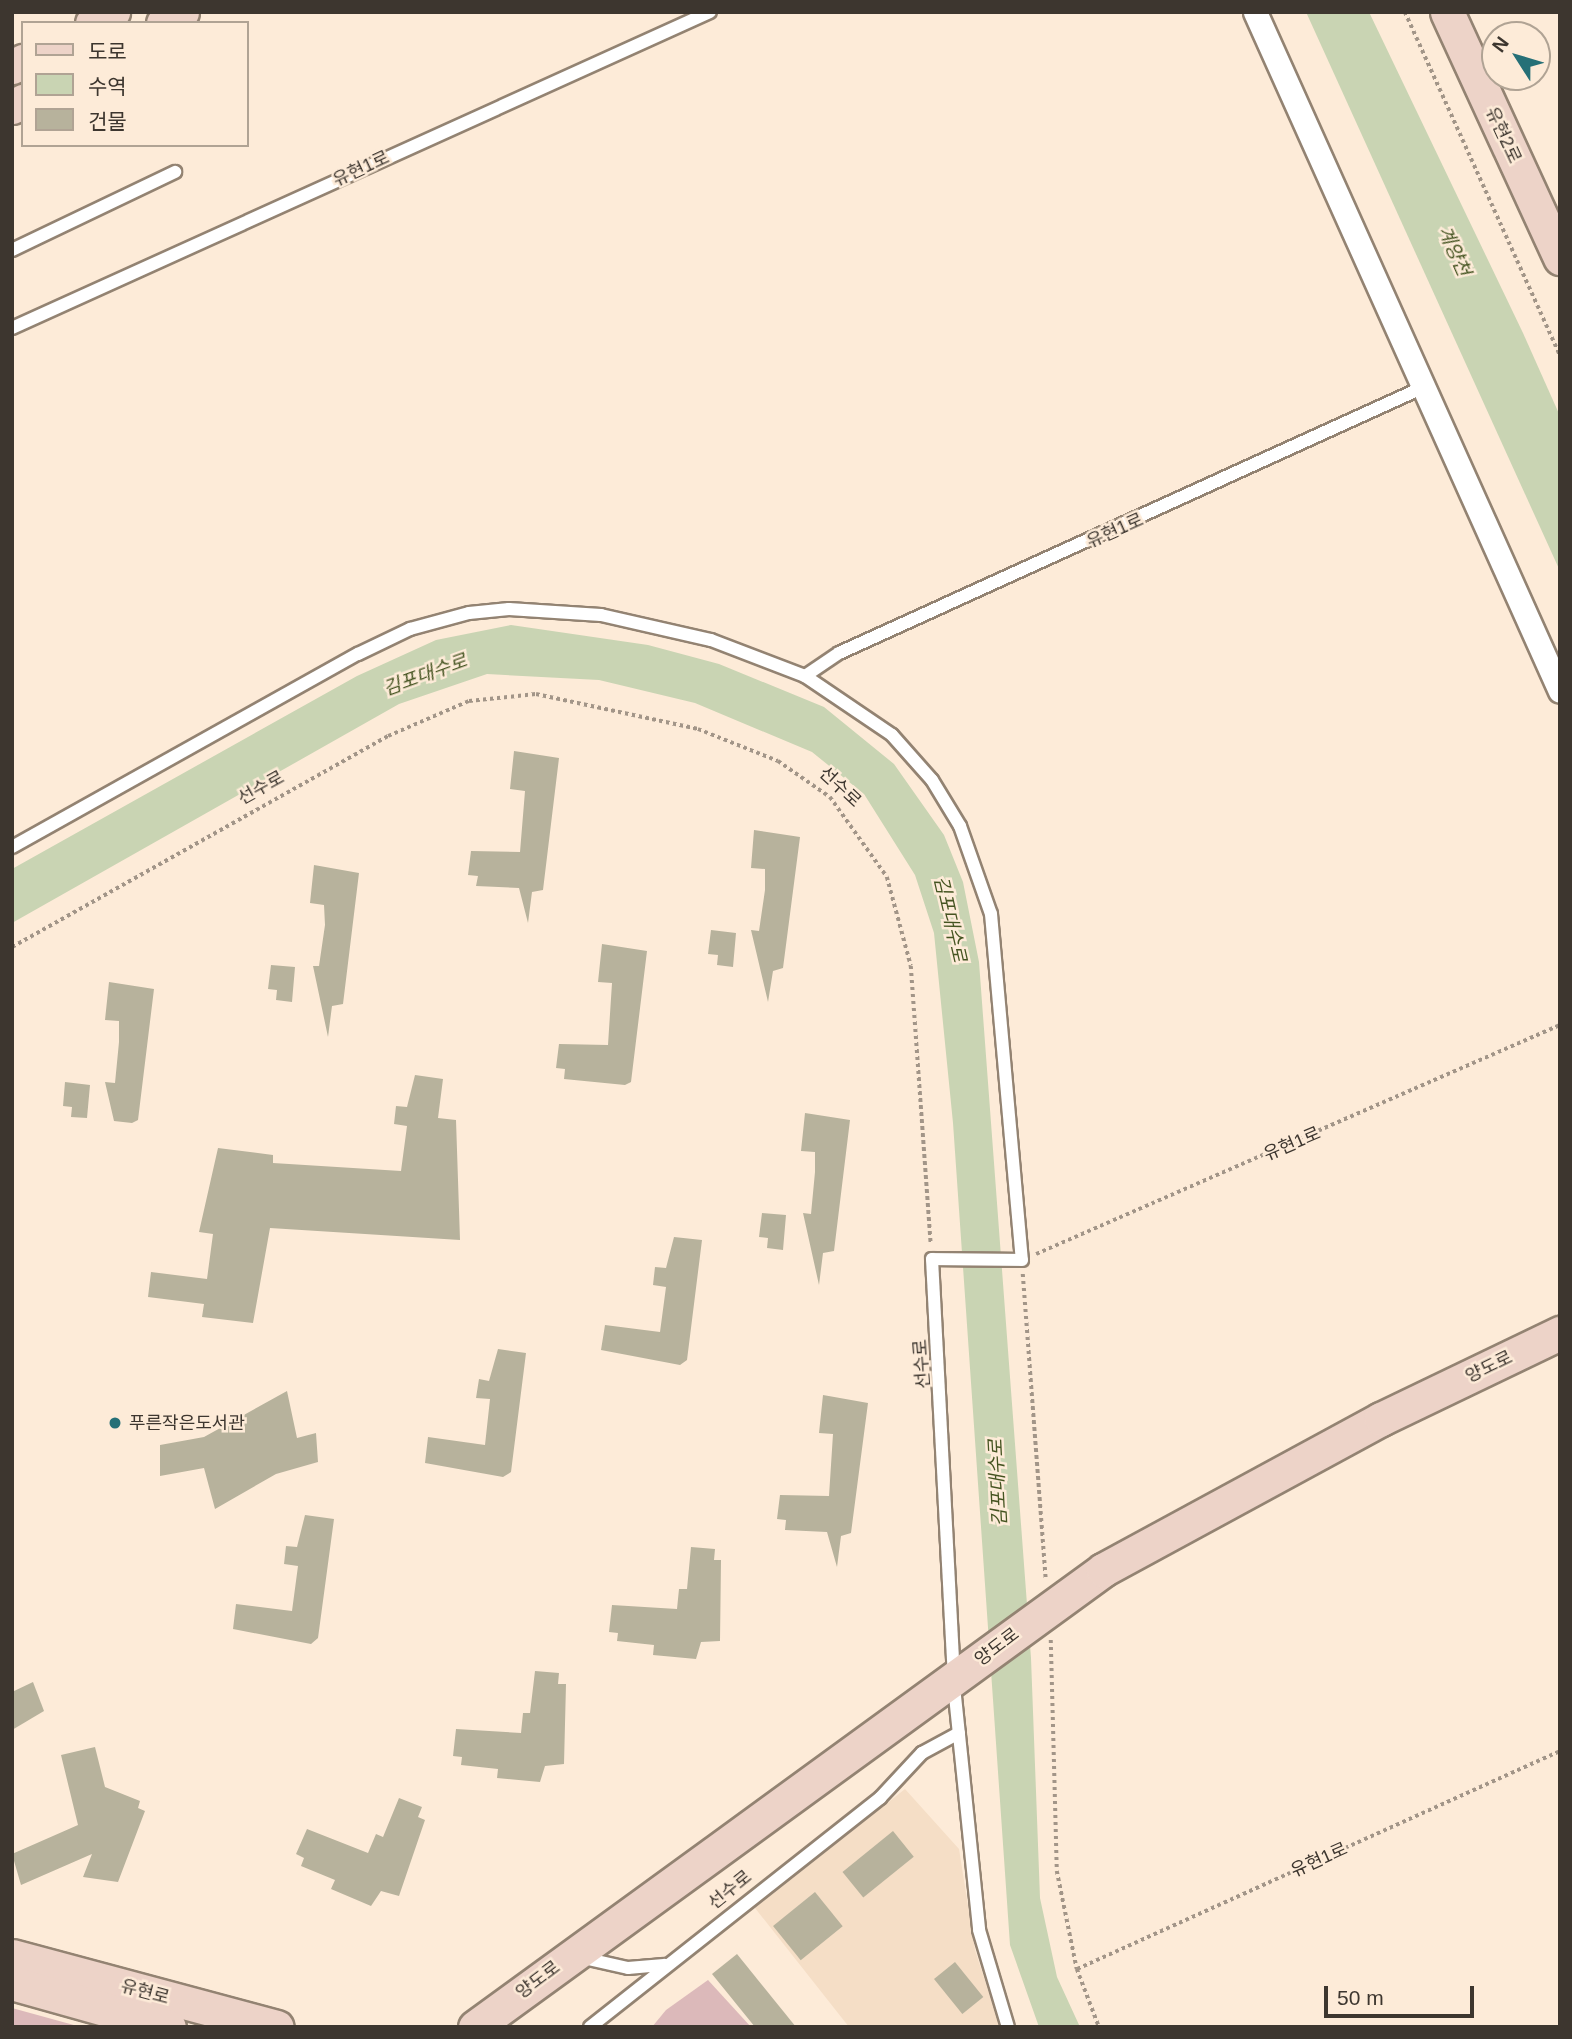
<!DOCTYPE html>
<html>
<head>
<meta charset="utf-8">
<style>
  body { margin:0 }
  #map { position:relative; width:1572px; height:2039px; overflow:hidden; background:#fdebd8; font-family:Helvetica,"Noto Sans KR",sans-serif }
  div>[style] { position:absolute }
  .built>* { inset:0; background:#f5dec6 }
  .green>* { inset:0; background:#dcb9ba }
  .water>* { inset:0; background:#c9d4b3 }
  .building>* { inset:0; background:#b7b29c; transform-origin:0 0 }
  .path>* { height:3.5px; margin-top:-1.75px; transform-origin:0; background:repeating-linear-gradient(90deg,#a29588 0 3.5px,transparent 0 7px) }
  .roads { filter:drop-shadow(2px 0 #938372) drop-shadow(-2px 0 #938372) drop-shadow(0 2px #938372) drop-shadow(0 -2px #938372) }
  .lane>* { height:12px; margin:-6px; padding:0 6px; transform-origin:6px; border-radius:6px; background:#fff }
  .street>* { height:23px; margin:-11.5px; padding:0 11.5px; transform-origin:11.5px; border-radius:11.5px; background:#fff }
  .secondary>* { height:33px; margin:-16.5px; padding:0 16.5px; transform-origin:16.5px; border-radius:16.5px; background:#edd3c8 }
  .dots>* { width:19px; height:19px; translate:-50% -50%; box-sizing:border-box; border:4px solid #fdebd8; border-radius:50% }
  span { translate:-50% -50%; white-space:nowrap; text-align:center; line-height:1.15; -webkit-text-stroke:5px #fdebd8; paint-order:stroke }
  .street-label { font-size:18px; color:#3d362f }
  .poi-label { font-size:18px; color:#3d362f }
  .left { translate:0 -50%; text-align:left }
  .water-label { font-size:19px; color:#455421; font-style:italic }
  .frame { position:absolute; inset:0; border:14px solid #3d362f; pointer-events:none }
  .legend { position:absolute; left:21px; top:21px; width:228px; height:126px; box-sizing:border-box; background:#fdebd8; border:2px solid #b0a394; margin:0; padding:9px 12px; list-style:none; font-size:21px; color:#3d362f }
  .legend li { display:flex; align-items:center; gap:14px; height:35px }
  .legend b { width:35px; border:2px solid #b0a394 }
  .north { position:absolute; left:1481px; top:21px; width:70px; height:70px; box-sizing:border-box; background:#fdebd8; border:2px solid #b0a394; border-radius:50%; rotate:307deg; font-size:19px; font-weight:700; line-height:28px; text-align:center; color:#3d362f }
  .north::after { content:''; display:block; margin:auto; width:24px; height:32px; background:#267077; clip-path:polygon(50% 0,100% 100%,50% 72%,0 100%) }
  .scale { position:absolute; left:1324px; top:1986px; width:150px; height:32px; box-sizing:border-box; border:4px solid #3d362f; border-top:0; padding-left:9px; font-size:21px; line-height:24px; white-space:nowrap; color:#3d362f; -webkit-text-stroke:5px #fdebd8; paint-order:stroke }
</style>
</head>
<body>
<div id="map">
  <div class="built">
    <div style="clip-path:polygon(905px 1789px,959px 1849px,975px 1950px,1000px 2027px,849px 2027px,755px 1908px)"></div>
  </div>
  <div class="green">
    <div style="clip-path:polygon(708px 1980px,751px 2027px,652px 2027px,666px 2010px)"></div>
    <div style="clip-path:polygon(12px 2008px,81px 2027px,12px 2027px)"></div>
  </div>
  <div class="water">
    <div style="clip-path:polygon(1306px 12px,1369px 12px,1523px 333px,1560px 416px,1560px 571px)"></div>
    <div style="clip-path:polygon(511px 625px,648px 645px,719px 664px,824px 707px,894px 764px,944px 835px,963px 882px,979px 962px,1031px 1658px,1040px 1898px,1057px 1977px,1080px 2027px,1039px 2027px,1010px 1945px,953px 1123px,934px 933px,915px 875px,864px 794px,812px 752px,695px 703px,599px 680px,487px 674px,399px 704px,12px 923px,12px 869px,357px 676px,436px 640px)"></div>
  </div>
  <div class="building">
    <div style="clip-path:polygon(514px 751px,559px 758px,543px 890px,532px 892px,528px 923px,519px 888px,476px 886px,478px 876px,468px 875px,471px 851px,520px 852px,525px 791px,510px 789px)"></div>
    <div style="clip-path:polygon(754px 830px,800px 837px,783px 968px,773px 971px,768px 1002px,751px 930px,759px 931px,765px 890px,765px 869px,751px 868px)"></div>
    <div style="clip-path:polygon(314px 865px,359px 873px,343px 1004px,332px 1006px,328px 1037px,313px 966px,319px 966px,325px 925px,324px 905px,310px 903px)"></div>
    <div style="clip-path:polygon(711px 930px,736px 933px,733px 967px,717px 965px,718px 955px,708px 954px)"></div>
    <div style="clip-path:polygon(602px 944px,647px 951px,631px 1082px,625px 1085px,564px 1079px,565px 1069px,556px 1068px,559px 1044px,608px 1045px,612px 983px,598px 982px)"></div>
    <div style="clip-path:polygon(271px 965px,295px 967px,292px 1002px,276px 1000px,277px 990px,268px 989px)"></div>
    <div style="clip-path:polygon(109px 982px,154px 989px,138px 1120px,132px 1123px,114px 1121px,105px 1082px,115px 1083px,119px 1042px,119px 1021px,105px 1020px)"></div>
    <div style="clip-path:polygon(415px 1075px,443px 1079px,438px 1118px,456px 1120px,460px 1240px,270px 1228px,253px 1323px,202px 1317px,204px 1304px,148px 1297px,151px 1272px,207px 1279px,213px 1234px,199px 1232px,218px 1148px,273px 1155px,273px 1163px,401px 1171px,407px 1126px,394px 1124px,396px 1106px,407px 1107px)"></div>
    <div style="clip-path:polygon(65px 1082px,90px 1085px,87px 1118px,71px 1117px,72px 1107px,63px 1106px)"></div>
    <div style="clip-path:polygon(805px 1113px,850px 1120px,834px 1251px,823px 1253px,819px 1285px,803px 1213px,811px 1214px,815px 1172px,815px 1152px,801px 1151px)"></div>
    <div style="clip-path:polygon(762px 1213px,786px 1215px,783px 1250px,767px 1248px,768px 1238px,759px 1237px)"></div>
    <div style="clip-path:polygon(674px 1237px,702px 1240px,687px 1360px,680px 1365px,601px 1350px,605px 1325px,660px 1332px,666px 1287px,653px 1285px,655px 1267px,666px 1268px)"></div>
    <div style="clip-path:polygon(498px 1349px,526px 1353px,511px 1472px,503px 1477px,425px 1463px,428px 1437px,485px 1445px,490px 1399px,476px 1398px,479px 1379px,489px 1381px)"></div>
    <div style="clip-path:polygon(287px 1391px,297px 1438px,316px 1433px,318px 1462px,276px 1474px,215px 1509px,204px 1468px,160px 1476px,160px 1445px,204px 1437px)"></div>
    <div style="clip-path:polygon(823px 1395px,868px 1403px,851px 1533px,841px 1536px,837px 1567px,827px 1532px,785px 1530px,786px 1520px,777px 1519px,780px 1495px,829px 1496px,833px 1434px,819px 1433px)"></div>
    <div style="clip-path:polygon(305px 1515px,334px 1519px,318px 1638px,311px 1644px,233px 1629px,236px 1604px,292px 1611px,298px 1566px,284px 1564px,286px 1546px,297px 1547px)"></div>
    <div style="clip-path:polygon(691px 1547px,715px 1549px,714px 1560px,721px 1560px,720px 1641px,701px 1642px,696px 1659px,653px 1655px,654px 1645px,617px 1641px,618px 1633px,609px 1632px,612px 1605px,677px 1609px,679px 1589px,687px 1589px)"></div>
    <div style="clip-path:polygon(535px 1671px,559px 1673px,558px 1684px,566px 1684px,564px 1764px,545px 1766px,540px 1782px,497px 1778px,498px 1769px,461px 1765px,462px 1757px,453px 1756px,456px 1729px,521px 1733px,523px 1713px,530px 1713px)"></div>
    <div style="clip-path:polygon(33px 1682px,44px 1711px,12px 1730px,12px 1692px)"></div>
    <div style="clip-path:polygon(95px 1747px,105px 1787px,140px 1801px,138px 1808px,145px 1811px,118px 1882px,83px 1877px,92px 1854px,21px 1885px,12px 1854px,78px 1825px,61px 1755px)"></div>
    <div style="clip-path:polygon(399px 1798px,422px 1807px,418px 1817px,425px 1820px,399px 1896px,381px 1891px,371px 1906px,331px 1889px,335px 1880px,301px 1866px,304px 1858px,296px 1854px,307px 1829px,368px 1853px,376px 1834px,383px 1837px)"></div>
    <div style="left:893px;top:1831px;width:33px;height:65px;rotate:51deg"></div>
    <div style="left:815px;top:1892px;width:44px;height:54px;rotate:51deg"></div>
    <div style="clip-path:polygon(737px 1954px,796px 2027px,755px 2027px,712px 1974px)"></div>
    <div style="left:955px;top:1962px;width:45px;height:27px;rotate:51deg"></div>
  </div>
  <div class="path">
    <div style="left:1405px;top:12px;width:376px;rotate:65.7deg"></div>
    <div style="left:12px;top:947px;width:431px;rotate:-29.3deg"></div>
    <div style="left:388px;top:736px;width:88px;rotate:-23.4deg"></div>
    <div style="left:469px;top:701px;width:67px;rotate:-6deg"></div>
    <div style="left:536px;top:694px;width:166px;rotate:12.2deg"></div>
    <div style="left:698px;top:729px;width:86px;rotate:21.8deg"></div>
    <div style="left:778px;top:761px;width:63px;rotate:34.7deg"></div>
    <div style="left:830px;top:797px;width:98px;rotate:54.5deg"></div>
    <div style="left:887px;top:877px;width:92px;rotate:74.9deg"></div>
    <div style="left:911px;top:966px;width:278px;rotate:85.9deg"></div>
    <div style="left:1036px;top:1254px;width:572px;rotate:-23.61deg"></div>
    <div style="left:1023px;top:1274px;width:307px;rotate:85.7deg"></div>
    <div style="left:1051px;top:1640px;width:231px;rotate:88.5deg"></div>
    <div style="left:1057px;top:1871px;width:100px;rotate:78.5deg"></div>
    <div style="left:1077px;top:1969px;width:62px;rotate:69.2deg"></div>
    <div style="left:1077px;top:1969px;width:530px;rotate:-24.29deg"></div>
  </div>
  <div class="roads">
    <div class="lane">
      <div style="left:12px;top:250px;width:181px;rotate:-25.6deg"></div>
      <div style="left:12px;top:328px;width:766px;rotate:-24.36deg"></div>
      <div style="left:805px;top:676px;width:41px;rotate:-34.1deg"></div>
      <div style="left:839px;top:653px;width:645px;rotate:-24.46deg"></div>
      <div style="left:12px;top:847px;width:396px;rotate:-29.2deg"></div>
      <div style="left:358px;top:654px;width:58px;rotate:-25.7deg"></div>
      <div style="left:410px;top:629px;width:61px;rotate:-15.2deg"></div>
      <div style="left:469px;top:613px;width:40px;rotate:-5.7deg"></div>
      <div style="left:509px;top:609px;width:92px;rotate:3.7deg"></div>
      <div style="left:601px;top:615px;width:113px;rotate:12.8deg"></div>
      <div style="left:711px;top:640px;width:101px;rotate:21deg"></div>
      <div style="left:805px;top:676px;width:105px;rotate:34.1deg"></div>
      <div style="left:892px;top:735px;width:60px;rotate:48.4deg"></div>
      <div style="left:932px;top:780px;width:54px;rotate:58.7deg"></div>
      <div style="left:960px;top:826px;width:93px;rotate:70.6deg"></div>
      <div style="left:991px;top:914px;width:347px;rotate:84.9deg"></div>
      <div style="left:1022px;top:1260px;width:90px;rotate:-179.4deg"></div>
      <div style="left:932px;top:1259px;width:414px;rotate:87deg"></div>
      <div style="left:955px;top:1696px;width:235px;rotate:84.1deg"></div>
      <div style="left:979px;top:1930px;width:101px;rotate:73.4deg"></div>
      <div style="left:588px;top:1959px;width:41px;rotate:12.7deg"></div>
      <div style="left:628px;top:1968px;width:36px;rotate:-5deg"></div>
      <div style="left:590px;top:2027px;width:370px;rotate:-38.3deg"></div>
      <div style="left:880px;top:1798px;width:62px;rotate:-47deg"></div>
      <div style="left:922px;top:1753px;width:42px;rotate:-28.4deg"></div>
    </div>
    <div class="street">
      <div style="left:1255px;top:12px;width:744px;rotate:65.81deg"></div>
    </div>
    <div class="secondary">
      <div style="left:1447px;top:12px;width:271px;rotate:65.3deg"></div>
      <div style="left:92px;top:23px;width:24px;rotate:-28deg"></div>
      <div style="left:163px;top:23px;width:22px;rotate:-30deg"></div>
      <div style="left:12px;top:67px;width:13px;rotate:-29deg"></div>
      <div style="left:12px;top:107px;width:13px;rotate:-29deg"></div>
      <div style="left:12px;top:1956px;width:274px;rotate:15deg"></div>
      <div style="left:12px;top:1983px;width:163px;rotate:15.7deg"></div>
      <div style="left:475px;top:2027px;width:777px;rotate:-36.04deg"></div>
      <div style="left:1103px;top:1570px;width:316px;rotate:-28.5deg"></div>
      <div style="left:1381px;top:1419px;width:199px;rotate:-25.7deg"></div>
    </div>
  </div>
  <div class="dots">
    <div style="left:115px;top:1423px;background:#267077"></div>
  </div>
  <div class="street-label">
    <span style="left:1503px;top:135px;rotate:65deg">유현2로</span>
    <span style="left:361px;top:169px;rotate:-25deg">유현1로</span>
    <span style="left:1115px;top:531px;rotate:-24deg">유현1로</span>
    <span style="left:840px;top:787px;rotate:43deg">선수로</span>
    <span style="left:261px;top:788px;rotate:-29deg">선수로</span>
    <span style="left:1292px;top:1144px;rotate:-23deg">유현1로</span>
    <span style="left:922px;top:1364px;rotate:-94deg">선수로</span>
    <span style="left:1489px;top:1367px;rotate:-26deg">양도로</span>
    <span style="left:997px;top:1647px;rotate:-37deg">양도로</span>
    <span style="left:1319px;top:1860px;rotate:-24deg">유현1로</span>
    <span style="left:730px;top:1890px;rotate:-39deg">선수로</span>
    <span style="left:538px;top:1980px;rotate:-37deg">양도로</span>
    <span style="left:145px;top:1992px;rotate:15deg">유현로</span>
  </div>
  <div class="poi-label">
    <span class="left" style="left:129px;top:1423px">푸른작은도서관</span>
  </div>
  <div class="water-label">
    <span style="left:1454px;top:251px;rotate:66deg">계양천</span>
    <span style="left:425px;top:675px;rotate:-20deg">김포대수로</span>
    <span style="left:950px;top:919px;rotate:77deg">김포대수로</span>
    <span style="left:998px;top:1483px;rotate:-93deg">김포대수로</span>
  </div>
  <div class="frame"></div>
  <ul class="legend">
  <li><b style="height:9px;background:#edd3c8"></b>도로</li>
  <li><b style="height:19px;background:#c9d4b3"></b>수역</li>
  <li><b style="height:19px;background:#b7b29c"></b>건물</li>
  </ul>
  <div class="north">N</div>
  <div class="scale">50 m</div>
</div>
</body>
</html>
